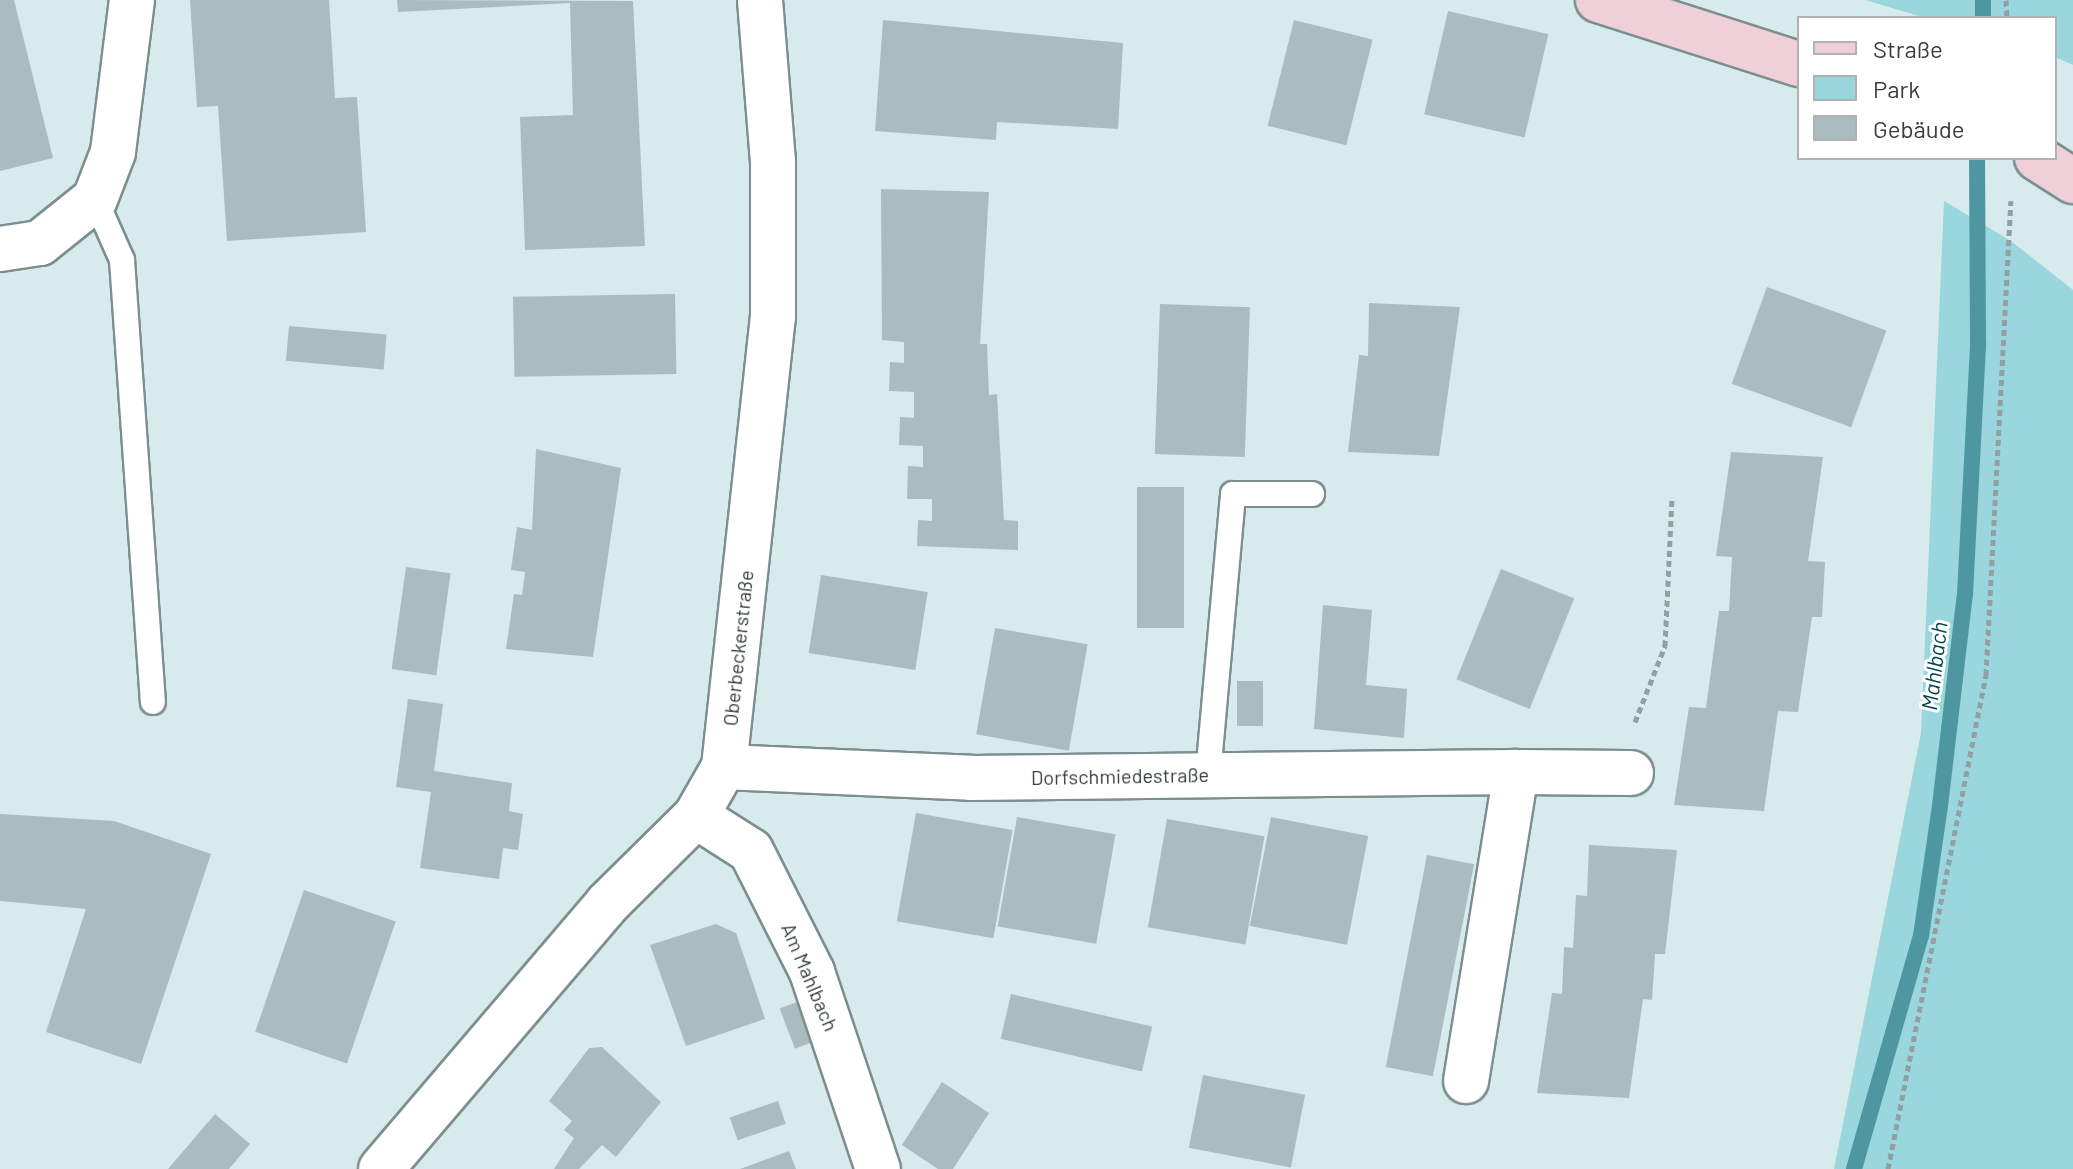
<!DOCTYPE html>
<html>
<head>
<meta charset="utf-8">
<style>
  body { margin:0 }
  #map { position:relative; width:2073px; height:1169px; overflow:hidden; background:#d7eaec; font-family:Barlow,sans-serif }
  div>[style] { position:absolute }
  .green>* { inset:0; background:#99d6de }
  .stream>* { height:16px; margin:-8px; padding:0 8px; transform-origin:8px; border-radius:8px; background:#4e97a0 }
  .building>* { inset:0; background:#aabcbe; transform-origin:0 0 }
  .path>* { height:5px; margin-top:-2.5px; transform-origin:0; background:repeating-linear-gradient(90deg,#92a0a2 0 6px,transparent 0 10px) }
  .roads { filter:drop-shadow(2px 0 #7d8e90) drop-shadow(-2px 0 #7d8e90) drop-shadow(0 2px #7d8e90) drop-shadow(0 -2px #7d8e90) }
  .lane>* { height:24px; margin:-12px; padding:0 12px; transform-origin:12px; border-radius:12px; background:#fff }
  .street>* { height:44px; margin:-22px; padding:0 22px; transform-origin:22px; border-radius:22px; background:#fff }
  .secondary>* { height:44px; margin:-22px; padding:0 22px; transform-origin:22px; border-radius:22px; background:#efd0d9 }
  span { translate:-50% -50%; white-space:nowrap; text-align:center; line-height:1.15; -webkit-text-stroke:6px #fff; paint-order:stroke }
  .street-label { font-size:20px; color:#373e3f }
  .water-label { font-size:22px; color:#01474e; font-style:italic }
  .legend { position:absolute; left:1797px; top:16px; width:260px; height:144px; box-sizing:border-box; background:#fff; border:2px solid #afb2b2; margin:0; padding:10px 14px; list-style:none; font-size:24px; color:#373e3f }
  .legend li { display:flex; align-items:center; gap:16px; height:40px }
  .legend b { width:40px; border:2px solid #afb2b2 }
</style>
</head>
<body>
<div id="map">
  <div class="green">
    <div style="clip-path:polygon(1865px 0,2073px 0,2073px 65px,2055px 57px,2055px 18px,1926px 18px)"></div>
    <div style="clip-path:polygon(1944px 201px,2011px 241px,2073px 290px,2073px 1169px,1834px 1169px,1921px 733px)"></div>
  </div>
  <div class="stream">
    <div style="left:1983px;top:0;width:18px;rotate:90deg"></div>
    <div style="left:1854px;top:1169px;width:242px;rotate:-74deg"></div>
    <div style="left:1921px;top:936px;width:131px;rotate:-81.7deg"></div>
    <div style="left:1940px;top:806px;width:213px;rotate:-83.3deg"></div>
    <div style="left:1965px;top:594px;width:252px;rotate:-87deg"></div>
    <div style="left:1978px;top:342px;width:184px;rotate:-90.3deg"></div>
  </div>
  <div class="building">
    <div style="clip-path:polygon(0 0,14px 0,53px 158px,0 171px)"></div>
    <div style="clip-path:polygon(190px 0,329px 0,335px 98px,357px 97px,366px 232px,227px 241px,218px 106px,197px 107px)"></div>
    <div style="clip-path:polygon(397px 0,633px 1px,645px 246px,525px 250px,520px 117px,573px 115px,570px 3px,398px 12px)"></div>
    <div style="left:1448px;top:11px;width:103px;height:106px;rotate:13deg"></div>
    <div style="clip-path:polygon(883px 20px,1123px 43px,1118px 129px,997px 122px,996px 140px,875px 131px)"></div>
    <div style="left:1294px;top:20px;width:81px;height:109px;rotate:14deg"></div>
    <div style="clip-path:polygon(881px 189px,989px 192px,980px 344px,987px 344px,989px 395px,997px 394px,1004px 520px,1018px 521px,1018px 550px,917px 546px,918px 520px,932px 521px,932px 499px,907px 499px,908px 466px,923px 467px,923px 446px,899px 445px,900px 417px,914px 418px,914px 392px,889px 391px,890px 362px,904px 363px,904px 342px,882px 340px)"></div>
    <div style="left:1767px;top:287px;width:127px;height:103px;rotate:20deg"></div>
    <div style="left:675px;top:294px;width:80px;height:162px;rotate:89deg"></div>
    <div style="clip-path:polygon(1369px 303px,1460px 307px,1439px 456px,1348px 452px,1359px 355px,1368px 356px)"></div>
    <div style="left:1160px;top:304px;width:90px;height:150px;rotate:2deg"></div>
    <div style="left:289px;top:326px;width:98px;height:35px;rotate:5deg"></div>
    <div style="clip-path:polygon(536px 449px,621px 468px,593px 657px,506px 649px,514px 594px,522px 595px,525px 572px,511px 570px,517px 527px,532px 530px)"></div>
    <div style="clip-path:polygon(1731px 452px,1823px 457px,1808px 561px,1825px 562px,1822px 617px,1812px 617px,1798px 712px,1778px 711px,1764px 811px,1674px 805px,1689px 707px,1706px 708px,1719px 611px,1729px 611px,1732px 557px,1716px 556px)"></div>
    <div style="left:1184px;top:487px;width:141px;height:47px;rotate:90deg"></div>
    <div style="left:406px;top:567px;width:45px;height:103px;rotate:8deg"></div>
    <div style="left:1501px;top:569px;width:79px;height:119px;rotate:22deg"></div>
    <div style="left:821px;top:575px;width:108px;height:79px;rotate:9deg"></div>
    <div style="clip-path:polygon(1323px 605px,1372px 610px,1366px 685px,1407px 689px,1404px 738px,1314px 729px)"></div>
    <div style="left:995px;top:628px;width:94px;height:108px;rotate:10deg"></div>
    <div style="left:1237px;top:681px;width:26px;height:45px"></div>
    <div style="clip-path:polygon(408px 699px,443px 704px,434px 771px,512px 783px,509px 811px,523px 814px,518px 850px,503px 848px,499px 879px,420px 868px,431px 792px,396px 787px)"></div>
    <div style="left:916px;top:813px;width:98px;height:110px;rotate:10deg"></div>
    <div style="clip-path:polygon(0 814px,114px 821px,211px 854px,141px 1064px,46px 1032px,86px 909px,0 901px)"></div>
    <div style="left:1017px;top:817px;width:100px;height:111px;rotate:10deg"></div>
    <div style="left:1271px;top:817px;width:99px;height:111px;rotate:11deg"></div>
    <div style="left:1167px;top:819px;width:99px;height:110px;rotate:10deg"></div>
    <div style="clip-path:polygon(1589px 845px,1677px 850px,1665px 954px,1655px 954px,1652px 1000px,1643px 999px,1629px 1098px,1537px 1093px,1552px 993px,1562px 994px,1564px 947px,1573px 948px,1576px 895px,1587px 896px)"></div>
    <div style="left:1427px;top:855px;width:48px;height:216px;rotate:11deg"></div>
    <div style="left:304px;top:890px;width:97px;height:150px;rotate:19deg"></div>
    <div style="clip-path:polygon(716px 924px,736px 933px,765px 1019px,686px 1046px,650px 945px)"></div>
    <div style="left:1011px;top:994px;width:145px;height:46px;rotate:13deg"></div>
    <div style="left:802px;top:1000px;width:43px;height:24px;rotate:69deg"></div>
    <div style="clip-path:polygon(602px 1047px,661px 1102px,616px 1157px,602px 1145px,579px 1169px,554px 1169px,574px 1138px,564px 1130px,572px 1121px,549px 1101px,589px 1048px)"></div>
    <div style="left:1203px;top:1075px;width:104px;height:74px;rotate:11deg"></div>
    <div style="clip-path:polygon(942px 1082px,989px 1113px,953px 1169px,938px 1169px,902px 1145px)"></div>
    <div style="left:778px;top:1101px;width:24px;height:51px;rotate:71deg"></div>
    <div style="clip-path:polygon(215px 1114px,250px 1144px,229px 1169px,168px 1169px)"></div>
    <div style="clip-path:polygon(789px 1151px,796px 1169px,740px 1169px)"></div>
  </div>
  <div class="path">
    <div style="left:2006px;top:0;width:18px;rotate:87deg"></div>
    <div style="left:1635px;top:722px;width:82px;rotate:-68.5deg"></div>
    <div style="left:1665px;top:646px;width:149px;rotate:-87.3deg"></div>
    <div style="left:1888px;top:1169px;width:504px;rotate:-78.78deg"></div>
    <div style="left:1986px;top:675px;width:475px;rotate:-87deg"></div>
  </div>
  <div class="roads">
    <div class="lane">
      <div style="left:95px;top:199px;width:67px;rotate:66.1deg"></div>
      <div style="left:122px;top:260px;width:443px;rotate:86deg"></div>
      <div style="left:1208px;top:775px;width:282px;rotate:-84.9deg"></div>
      <div style="left:1233px;top:494px;width:79px"></div>
    </div>
    <div class="street">
      <div style="left:0;top:249px;width:40px;rotate:-8.5deg"></div>
      <div style="left:40px;top:243px;width:70px;rotate:-38.7deg"></div>
      <div style="left:95px;top:199px;width:50px;rotate:-69deg"></div>
      <div style="left:113px;top:152px;width:153px;rotate:-82.9deg"></div>
      <div style="left:724px;top:767px;width:247px;rotate:2.5deg"></div>
      <div style="left:971px;top:778px;width:545px;rotate:-0.63deg"></div>
      <div style="left:696px;top:816px;width:65px;rotate:32.5deg"></div>
      <div style="left:751px;top:851px;width:136px;rotate:63.2deg"></div>
      <div style="left:812px;top:972px;width:208px;rotate:71.5deg"></div>
      <div style="left:1466px;top:1081px;width:313px;rotate:-80.8deg"></div>
      <div style="left:1516px;top:772px;width:115px;rotate:0.5deg"></div>
      <div style="left:381px;top:1169px;width:348px;rotate:-49.5deg"></div>
      <div style="left:607px;top:904px;width:125px;rotate:-44.7deg"></div>
      <div style="left:696px;top:816px;width:56px;rotate:-60.3deg"></div>
      <div style="left:724px;top:767px;width:453px;rotate:-83.8deg"></div>
      <div style="left:773px;top:317px;width:155px;rotate:-90deg"></div>
      <div style="left:773px;top:162px;width:163px;rotate:-94.6deg"></div>
    </div>
    <div class="secondary">
      <div style="left:1598px;top:0;width:211px;rotate:17.7deg"></div>
      <div style="left:2037px;top:158px;width:43px;rotate:32.6deg"></div>
    </div>
  </div>
  <div class="street-label">
    <span style="left:738px;top:648px;rotate:-84deg">Oberbeckerstraße</span>
    <span style="left:1120px;top:776px;rotate:-1deg">Dorfschmiedestraße</span>
    <span style="left:810px;top:977px;rotate:67deg">Am Mahlbach</span>
  </div>
  <div class="water-label">
    <span style="left:1934px;top:666px;rotate:-83deg">Mahlbach</span>
  </div>
  <ul class="legend">
  <li><b style="height:10px;background:#efd0d9"></b>Straße</li>
  <li><b style="height:22px;background:#99d6de"></b>Park</li>
  <li><b style="height:22px;background:#aabcbe"></b>Gebäude</li>
  </ul>
</div>
</body>
</html>
